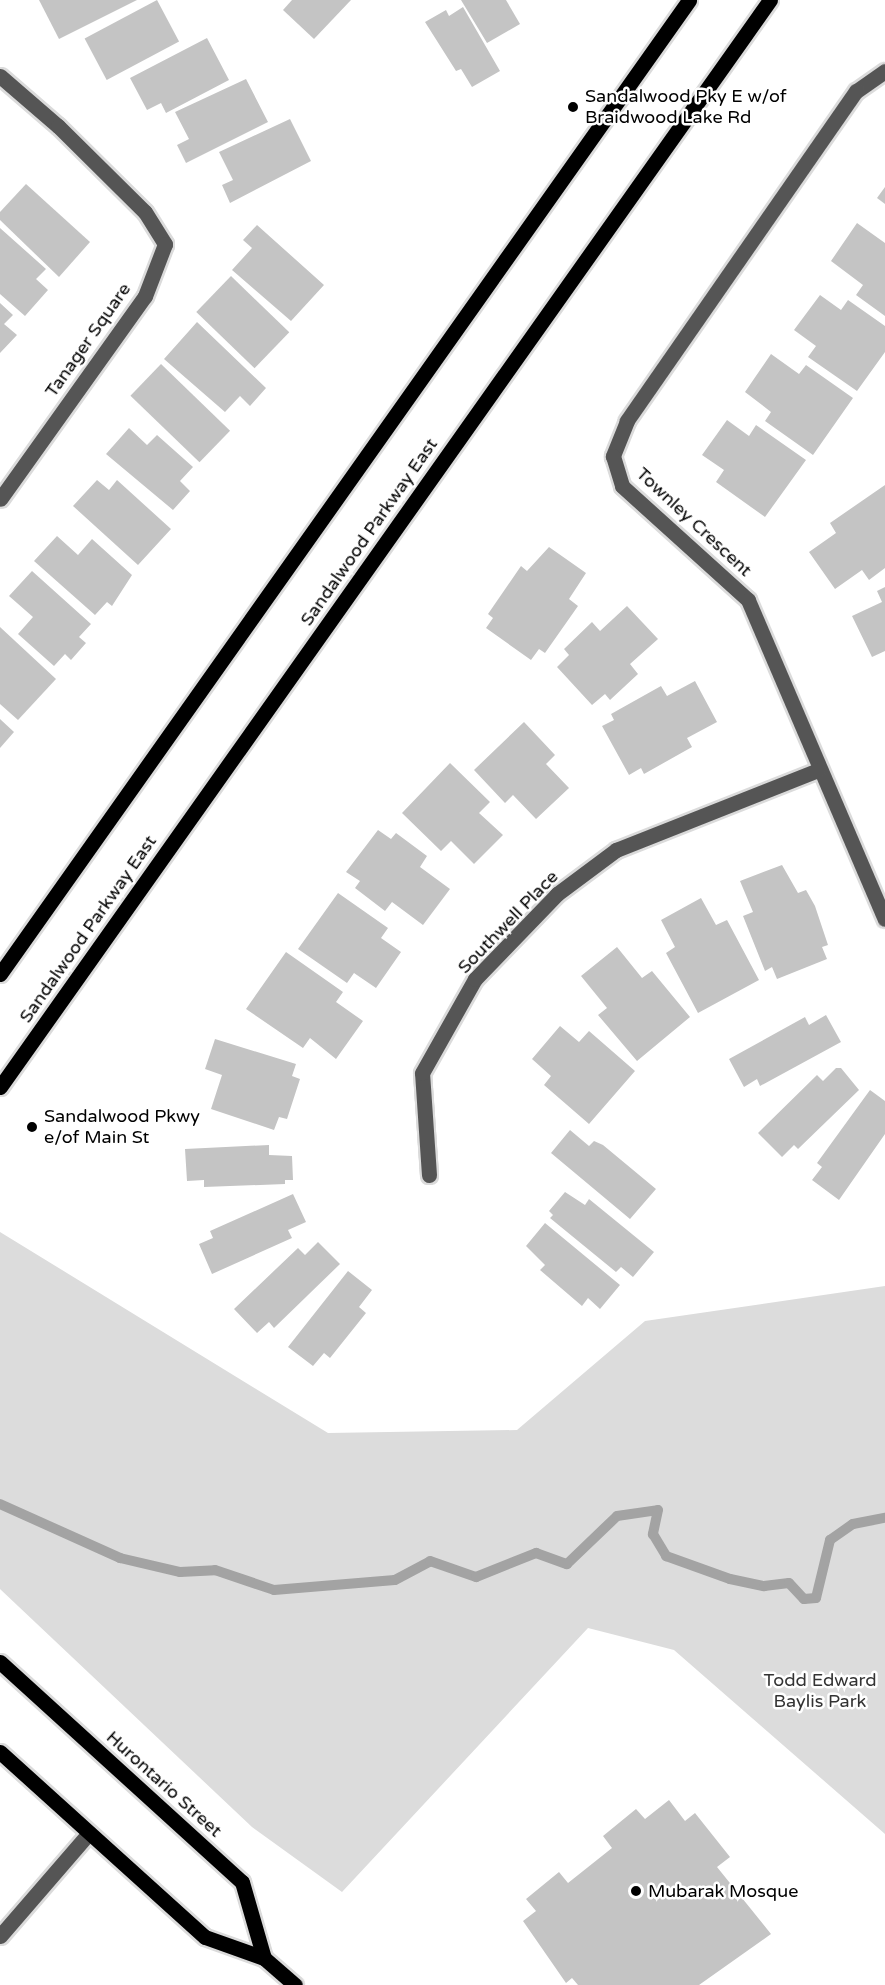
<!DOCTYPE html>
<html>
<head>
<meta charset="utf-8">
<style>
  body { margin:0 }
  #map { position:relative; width:885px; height:1985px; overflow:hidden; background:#fff; font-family:"Varela Round",sans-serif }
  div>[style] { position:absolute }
  .green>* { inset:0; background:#dcdcdc }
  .stream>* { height:10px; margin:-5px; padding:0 5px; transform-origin:5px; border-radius:5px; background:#a3a3a3 }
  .building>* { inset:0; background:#c4c4c4; transform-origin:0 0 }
  .roads { filter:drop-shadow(2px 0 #dbdbdb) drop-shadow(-2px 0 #dbdbdb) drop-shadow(0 2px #dbdbdb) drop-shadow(0 -2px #dbdbdb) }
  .minor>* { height:15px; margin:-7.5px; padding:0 7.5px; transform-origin:7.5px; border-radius:7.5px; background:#555 }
  .major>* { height:15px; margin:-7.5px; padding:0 7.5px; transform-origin:7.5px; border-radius:7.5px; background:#000 }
  .dots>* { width:16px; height:16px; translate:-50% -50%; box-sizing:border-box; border:3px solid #fff; border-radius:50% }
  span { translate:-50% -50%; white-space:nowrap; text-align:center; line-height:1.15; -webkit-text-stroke:5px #fff; paint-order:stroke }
  .poi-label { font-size:18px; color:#000 }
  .left { translate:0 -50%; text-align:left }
  .street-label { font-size:18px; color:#000 }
  .park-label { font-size:18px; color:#333 }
</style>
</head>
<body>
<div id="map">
  <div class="green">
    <div style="clip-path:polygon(0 1232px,328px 1433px,517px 1430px,645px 1321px,885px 1286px,885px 1834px,674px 1650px,588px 1628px,342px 1892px,252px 1827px,0 1589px)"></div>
  </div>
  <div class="stream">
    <div style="left:0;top:1504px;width:132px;rotate:24.2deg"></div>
    <div style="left:120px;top:1558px;width:62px;rotate:13.1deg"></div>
    <div style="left:180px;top:1572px;width:35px;rotate:-3deg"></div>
    <div style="left:215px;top:1570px;width:62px;rotate:18.7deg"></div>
    <div style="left:274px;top:1590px;width:121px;rotate:-4.7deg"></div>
    <div style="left:395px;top:1580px;width:40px;rotate:-28deg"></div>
    <div style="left:430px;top:1561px;width:49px;rotate:19.2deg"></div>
    <div style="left:476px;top:1577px;width:65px;rotate:-21.8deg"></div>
    <div style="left:536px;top:1553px;width:33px;rotate:20deg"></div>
    <div style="left:567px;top:1564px;width:69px;rotate:-43.8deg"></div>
    <div style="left:617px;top:1516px;width:41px;rotate:-8.3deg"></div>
    <div style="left:658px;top:1510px;width:25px;rotate:102deg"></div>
    <div style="left:653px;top:1534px;width:26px;rotate:59deg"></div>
    <div style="left:666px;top:1556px;width:68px;rotate:19.8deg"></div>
    <div style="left:730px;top:1579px;width:35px;rotate:12deg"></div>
    <div style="left:764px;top:1586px;width:25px;rotate:-7deg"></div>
    <div style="left:789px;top:1583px;width:22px;rotate:47deg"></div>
    <div style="left:804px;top:1599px;width:12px;rotate:-5deg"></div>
    <div style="left:816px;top:1598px;width:60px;rotate:-76.4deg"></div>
    <div style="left:830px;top:1540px;width:28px;rotate:-35deg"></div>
    <div style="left:853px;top:1524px;width:33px;rotate:-11deg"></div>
  </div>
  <div class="building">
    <div style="clip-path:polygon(39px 0,137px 0,59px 39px)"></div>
    <div style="left:157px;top:0;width:47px;height:82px;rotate:62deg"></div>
    <div style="clip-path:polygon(292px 0,351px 0,314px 39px,283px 10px)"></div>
    <div style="clip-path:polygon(461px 0,506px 0,520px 24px,487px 43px)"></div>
    <div style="clip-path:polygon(463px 7px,500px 71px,472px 87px,461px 69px,456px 71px,425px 22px,446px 10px,449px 16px)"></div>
    <div style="clip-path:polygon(207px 38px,229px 80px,166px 113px,161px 103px,147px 110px,130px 78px)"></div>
    <div style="clip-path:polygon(246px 79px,268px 122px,186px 163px,177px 145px,189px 139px,175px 112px)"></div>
    <div style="clip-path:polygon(290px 119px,311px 161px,230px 203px,222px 185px,233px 180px,219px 152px)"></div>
    <div style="clip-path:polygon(26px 184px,90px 242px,59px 277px,0 220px,0 212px)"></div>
    <div style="clip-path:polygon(885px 187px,885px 204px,877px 198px)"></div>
    <div style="clip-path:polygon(857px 223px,885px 243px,885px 316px,856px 295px,863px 285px,831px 261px)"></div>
    <div style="clip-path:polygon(257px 225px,324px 285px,291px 321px,232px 270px,252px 248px,243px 240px)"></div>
    <div style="clip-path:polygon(0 228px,46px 269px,36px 279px,48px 290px,25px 316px,0 294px)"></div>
    <div style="left:231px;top:276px;width:81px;height:50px;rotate:44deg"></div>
    <div style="clip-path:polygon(820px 295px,841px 310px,848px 300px,885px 326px,885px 352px,857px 391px,808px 357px,816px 346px,794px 330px)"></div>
    <div style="clip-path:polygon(0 303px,13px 315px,4px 324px,17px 335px,0 353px)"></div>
    <div style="clip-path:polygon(197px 322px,266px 388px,250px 406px,240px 396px,225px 412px,164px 359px)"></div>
    <div style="clip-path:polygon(771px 354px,799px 374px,806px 365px,853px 398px,813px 455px,765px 421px,771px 412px,745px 392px)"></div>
    <div style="left:161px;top:364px;width:96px;height:44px;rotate:44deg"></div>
    <div style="clip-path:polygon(727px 420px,749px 436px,756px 425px,806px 460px,765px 517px,716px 482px,724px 470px,702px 455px)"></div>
    <div style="clip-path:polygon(129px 428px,147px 445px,157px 435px,193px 467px,180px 481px,190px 491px,173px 510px,106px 454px)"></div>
    <div style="clip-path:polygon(97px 480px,109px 490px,117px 480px,171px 529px,138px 565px,73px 506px)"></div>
    <div style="clip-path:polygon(885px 485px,885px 568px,869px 580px,862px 570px,835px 589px,809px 552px,836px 533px,830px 523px)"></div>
    <div style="clip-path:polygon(57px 536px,78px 555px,92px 539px,132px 575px,112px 606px,107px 602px,95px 615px,34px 561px)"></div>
    <div style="clip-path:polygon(549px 547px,586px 573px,569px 599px,578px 606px,545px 653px,539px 649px,531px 660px,486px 628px,493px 618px,488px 614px,521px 566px,527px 571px)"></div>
    <div style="clip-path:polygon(32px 571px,91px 624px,79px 637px,86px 643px,71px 660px,65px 654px,54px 666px,18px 634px,33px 617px,9px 596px)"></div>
    <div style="clip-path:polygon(885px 587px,885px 651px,872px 657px,852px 616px,882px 602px,877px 591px)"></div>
    <div style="clip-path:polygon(627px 606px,658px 639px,630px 664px,638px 674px,610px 700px,605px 694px,592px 705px,557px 667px,569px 655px,564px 649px,592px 622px,600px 631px)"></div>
    <div style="clip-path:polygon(0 627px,56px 679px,18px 720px,0 704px)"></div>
    <div style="clip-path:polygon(695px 681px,717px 722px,687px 738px,692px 747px,644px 774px,641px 768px,629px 775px,602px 726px,614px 720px,611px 714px,661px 686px,667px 696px)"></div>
    <div style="clip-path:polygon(0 719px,14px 732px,0 748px)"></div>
    <div style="clip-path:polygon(524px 722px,555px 755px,546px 764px,569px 788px,536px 819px,513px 795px,505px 803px,474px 770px)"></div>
    <div style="clip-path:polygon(450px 763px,490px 802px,479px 813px,503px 835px,474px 864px,451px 841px,441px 851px,402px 813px)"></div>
    <div style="clip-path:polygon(378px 830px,391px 839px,396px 833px,427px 856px,420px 867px,450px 889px,423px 925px,392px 902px,385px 911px,355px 888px,360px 881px,346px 872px)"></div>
    <div style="clip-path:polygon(782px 865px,798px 893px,806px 890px,815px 906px,828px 945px,822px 947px,827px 959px,777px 979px,772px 967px,765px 971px,743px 916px,753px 912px,740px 881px)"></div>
    <div style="clip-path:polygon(338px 893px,388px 928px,381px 938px,401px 952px,376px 988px,354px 973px,347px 983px,298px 949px)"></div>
    <div style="clip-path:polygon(701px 898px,716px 925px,727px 920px,759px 980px,698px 1013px,666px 953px,675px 947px,661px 920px)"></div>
    <div style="clip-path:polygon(617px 947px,642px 978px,652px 971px,690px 1017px,637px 1061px,598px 1015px,607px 1008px,581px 976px)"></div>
    <div style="clip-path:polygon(286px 952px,343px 992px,336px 1002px,363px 1021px,336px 1059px,310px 1038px,303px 1048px,246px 1009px)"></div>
    <div style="clip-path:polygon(826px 1015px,841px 1042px,760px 1086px,757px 1079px,744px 1087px,729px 1059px,805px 1017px,809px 1025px)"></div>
    <div style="clip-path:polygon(560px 1026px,579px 1042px,589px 1031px,635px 1071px,589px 1124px,544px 1085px,551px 1076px,532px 1059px)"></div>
    <div style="clip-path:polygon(215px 1039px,296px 1064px,292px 1076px,300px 1079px,287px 1119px,279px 1117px,274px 1130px,211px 1109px,222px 1075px,205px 1069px)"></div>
    <div style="clip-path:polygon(836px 1068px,841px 1068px,859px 1090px,798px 1149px,794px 1145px,782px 1157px,758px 1133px,817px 1075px,823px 1081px)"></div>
    <div style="clip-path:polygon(870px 1090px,885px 1101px,885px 1134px,839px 1200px,812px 1180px,822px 1167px,817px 1163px)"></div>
    <div style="clip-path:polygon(570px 1130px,589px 1146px,594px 1141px,603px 1145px,656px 1189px,630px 1219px,551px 1153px)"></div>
    <div style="clip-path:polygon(269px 1145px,269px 1155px,292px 1156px,293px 1180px,285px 1180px,285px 1184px,204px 1187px,204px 1180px,187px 1181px,185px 1149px)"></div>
    <div style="clip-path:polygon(565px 1192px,585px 1205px,589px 1199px,654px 1252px,633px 1277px,621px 1267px,616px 1272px,550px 1218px,553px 1215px,549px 1211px)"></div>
    <div style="clip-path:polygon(293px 1194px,306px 1222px,288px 1230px,292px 1238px,212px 1274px,199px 1244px,213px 1238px,210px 1231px)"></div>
    <div style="clip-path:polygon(545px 1223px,620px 1285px,600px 1309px,588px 1298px,582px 1306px,540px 1270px,545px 1265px,526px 1246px)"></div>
    <div style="clip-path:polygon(318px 1242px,340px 1264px,274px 1328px,269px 1322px,257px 1333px,234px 1309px,298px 1248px,305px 1255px)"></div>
    <div style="clip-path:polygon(348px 1271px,372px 1290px,359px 1307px,366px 1313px,330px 1358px,324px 1353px,313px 1366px,288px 1347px)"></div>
    <div style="clip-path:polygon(669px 1800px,685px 1821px,695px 1813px,730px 1857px,717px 1867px,771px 1934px,699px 1985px,578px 1985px,572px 1978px,566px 1983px,523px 1921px,536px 1911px,526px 1899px,559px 1872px,568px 1883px,612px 1848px,603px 1836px,636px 1809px,645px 1819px)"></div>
  </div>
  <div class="roads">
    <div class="minor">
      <div style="left:885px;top:71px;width:35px;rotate:145deg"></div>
      <div style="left:856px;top:91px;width:402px;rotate:124.8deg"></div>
      <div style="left:627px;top:421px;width:38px;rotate:112deg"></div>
      <div style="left:613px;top:456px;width:31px;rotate:73deg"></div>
      <div style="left:622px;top:486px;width:170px;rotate:42.1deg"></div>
      <div style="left:748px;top:600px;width:347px;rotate:66.8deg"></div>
      <div style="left:0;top:76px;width:77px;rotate:40.8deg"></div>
      <div style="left:58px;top:126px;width:122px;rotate:44.7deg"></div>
      <div style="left:145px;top:212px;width:38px;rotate:58deg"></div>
      <div style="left:165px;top:244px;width:56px;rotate:111deg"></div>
      <div style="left:145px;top:296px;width:249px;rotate:125.5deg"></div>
      <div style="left:429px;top:1175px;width:102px;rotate:-93.9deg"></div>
      <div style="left:422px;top:1073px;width:108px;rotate:-60.6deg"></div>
      <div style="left:475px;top:979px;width:118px;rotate:-46deg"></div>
      <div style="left:557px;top:894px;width:74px;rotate:-36.7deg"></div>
      <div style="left:616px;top:850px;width:217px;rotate:-21.6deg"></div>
      <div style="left:0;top:1936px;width:136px;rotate:-49.2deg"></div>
    </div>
    <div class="major">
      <div style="left:0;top:974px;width:1193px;rotate:-54.72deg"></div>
      <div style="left:0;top:1087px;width:1332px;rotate:-54.69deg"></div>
      <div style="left:0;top:1662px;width:327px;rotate:42.3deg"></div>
      <div style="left:242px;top:1882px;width:79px;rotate:73.9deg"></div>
      <div style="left:0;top:1752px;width:276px;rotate:42.1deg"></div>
      <div style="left:205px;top:1937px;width:63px;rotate:19.6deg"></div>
      <div style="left:264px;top:1958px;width:41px;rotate:41.1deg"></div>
    </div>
  </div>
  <div class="dots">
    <div style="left:573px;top:107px;background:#000"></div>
    <div style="left:32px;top:1127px;background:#000"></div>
    <div style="left:636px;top:1891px;background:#000"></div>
  </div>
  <div class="poi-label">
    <span class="left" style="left:585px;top:107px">Sandalwood Pky E w/of<br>Braidwood Lake Rd</span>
    <span class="left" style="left:44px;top:1127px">Sandalwood Pkwy<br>e/of Main St</span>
    <span class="left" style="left:648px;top:1891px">Mubarak Mosque</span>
  </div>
  <div class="street-label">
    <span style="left:88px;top:340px;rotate:-55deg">Tanager Square</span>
    <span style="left:694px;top:522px;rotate:43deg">Townley Crescent</span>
    <span style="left:369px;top:532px;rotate:-55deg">Sandalwood Parkway East</span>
    <span style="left:508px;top:922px;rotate:-46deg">Southwell Place</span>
    <span style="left:88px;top:929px;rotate:-55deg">Sandalwood Parkway East</span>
    <span style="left:164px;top:1784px;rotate:42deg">Hurontario Street</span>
  </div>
  <div class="park-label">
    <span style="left:820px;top:1691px">Todd Edward<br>Baylis Park</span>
  </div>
</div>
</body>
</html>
